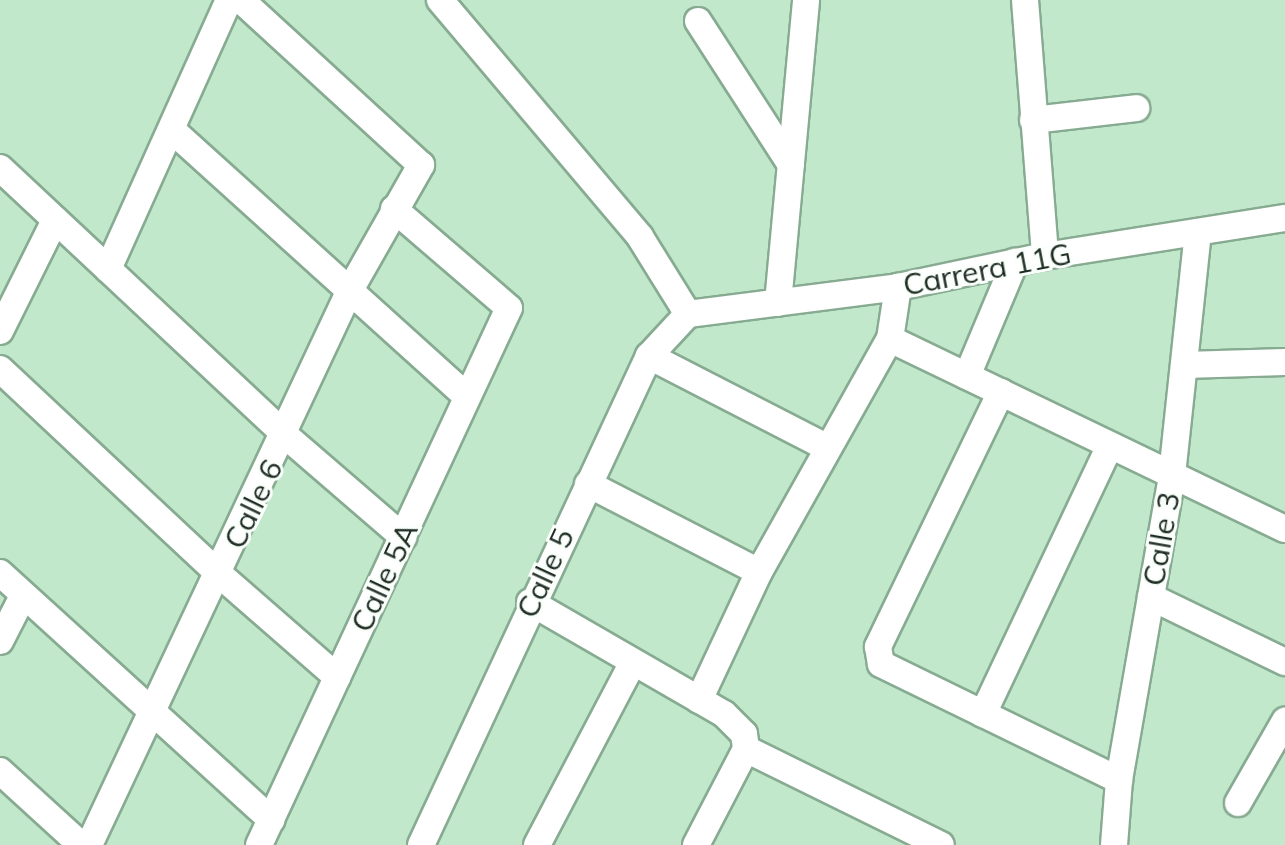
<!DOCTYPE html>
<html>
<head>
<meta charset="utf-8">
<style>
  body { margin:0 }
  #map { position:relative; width:1285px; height:845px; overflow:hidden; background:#c2e8cc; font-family:Mulish,sans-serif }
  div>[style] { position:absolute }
  .roads { filter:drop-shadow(2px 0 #87ab91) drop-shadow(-2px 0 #87ab91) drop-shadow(0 2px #87ab91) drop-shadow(0 -2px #87ab91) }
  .minor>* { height:26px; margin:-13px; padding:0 13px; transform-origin:13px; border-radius:13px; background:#fff }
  span { translate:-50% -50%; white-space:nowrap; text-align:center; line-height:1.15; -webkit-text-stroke:6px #fbfffc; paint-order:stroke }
  .street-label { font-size:30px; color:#1e2c22 }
</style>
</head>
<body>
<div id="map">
  <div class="roads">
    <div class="minor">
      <div style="left:440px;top:0;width:310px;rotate:49.8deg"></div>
      <div style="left:640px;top:237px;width:91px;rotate:58.1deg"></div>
      <div style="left:1025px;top:0;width:257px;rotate:85.5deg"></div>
      <div style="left:698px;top:21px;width:171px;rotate:57.1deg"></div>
      <div style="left:1033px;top:120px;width:104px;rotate:-6.6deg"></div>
      <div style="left:173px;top:131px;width:396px;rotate:42.1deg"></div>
      <div style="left:0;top:168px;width:392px;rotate:43.1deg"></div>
      <div style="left:286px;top:436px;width:155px;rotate:40.8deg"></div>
      <div style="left:108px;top:269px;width:295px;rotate:-65.8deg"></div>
      <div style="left:778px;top:303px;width:304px;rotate:-84.7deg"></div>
      <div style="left:688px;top:314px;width:212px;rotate:-7.3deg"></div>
      <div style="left:898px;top:287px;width:150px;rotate:-11.9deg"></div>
      <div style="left:1045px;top:256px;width:243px;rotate:-9deg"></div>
      <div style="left:0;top:331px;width:124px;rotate:-63.6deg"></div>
      <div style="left:890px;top:339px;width:438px;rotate:25.7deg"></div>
      <div style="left:649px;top:356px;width:199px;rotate:27.2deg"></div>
      <div style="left:1184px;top:365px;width:101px;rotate:-1.7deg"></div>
      <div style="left:0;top:369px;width:300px;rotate:43.1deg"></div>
      <div style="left:219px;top:574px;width:157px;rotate:41.1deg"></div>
      <div style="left:967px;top:376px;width:124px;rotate:-67.2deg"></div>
      <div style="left:1001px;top:392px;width:283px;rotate:115.8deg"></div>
      <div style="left:878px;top:647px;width:17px;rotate:80deg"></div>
      <div style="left:881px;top:664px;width:265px;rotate:26deg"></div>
      <div style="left:588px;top:484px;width:192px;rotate:27.2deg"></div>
      <div style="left:0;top:573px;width:367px;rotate:42.3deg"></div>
      <div style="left:1151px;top:597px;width:149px;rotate:25.9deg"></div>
      <div style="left:530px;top:602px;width:224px;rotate:30deg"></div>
      <div style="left:724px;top:714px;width:28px;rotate:45deg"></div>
      <div style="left:744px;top:734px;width:15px;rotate:82deg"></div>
      <div style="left:746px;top:749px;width:217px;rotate:26.2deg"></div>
      <div style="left:0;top:641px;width:51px;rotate:-62.9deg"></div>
      <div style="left:699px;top:700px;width:141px;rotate:-64.9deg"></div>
      <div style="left:759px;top:572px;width:267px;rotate:-60.7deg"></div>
      <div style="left:890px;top:339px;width:53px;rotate:-81.3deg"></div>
      <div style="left:983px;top:714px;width:297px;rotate:-64.7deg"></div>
      <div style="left:0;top:771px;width:110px;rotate:42.4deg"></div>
      <div style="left:1238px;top:803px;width:95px;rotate:-60.2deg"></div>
      <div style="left:89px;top:845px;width:613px;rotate:-64.81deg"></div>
      <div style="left:350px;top:290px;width:144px;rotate:-60.4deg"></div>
      <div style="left:421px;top:165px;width:244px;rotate:-137.5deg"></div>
      <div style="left:259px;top:845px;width:592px;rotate:-65.04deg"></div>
      <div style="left:509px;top:308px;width:152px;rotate:-139.3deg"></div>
      <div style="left:421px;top:845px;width:540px;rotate:-65deg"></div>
      <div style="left:649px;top:356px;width:57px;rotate:-47.1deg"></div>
      <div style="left:537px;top:845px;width:204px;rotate:-62.3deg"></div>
      <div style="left:696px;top:845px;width:108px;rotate:-62.5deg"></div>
      <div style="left:1114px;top:845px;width:65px;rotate:-85.6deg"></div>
      <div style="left:1119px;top:780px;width:310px;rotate:-80.1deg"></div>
      <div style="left:1172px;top:475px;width:244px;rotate:-83.9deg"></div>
    </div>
  </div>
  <div class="street-label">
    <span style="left:987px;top:269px;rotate:-11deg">Carrera 11G</span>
    <span style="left:253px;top:504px;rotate:-64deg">Calle 6</span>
    <span style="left:1161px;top:539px;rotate:-80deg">Calle 3</span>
    <span style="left:545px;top:573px;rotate:-65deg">Calle 5</span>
    <span style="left:384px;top:577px;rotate:-65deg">Calle 5A</span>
  </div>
</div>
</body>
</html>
